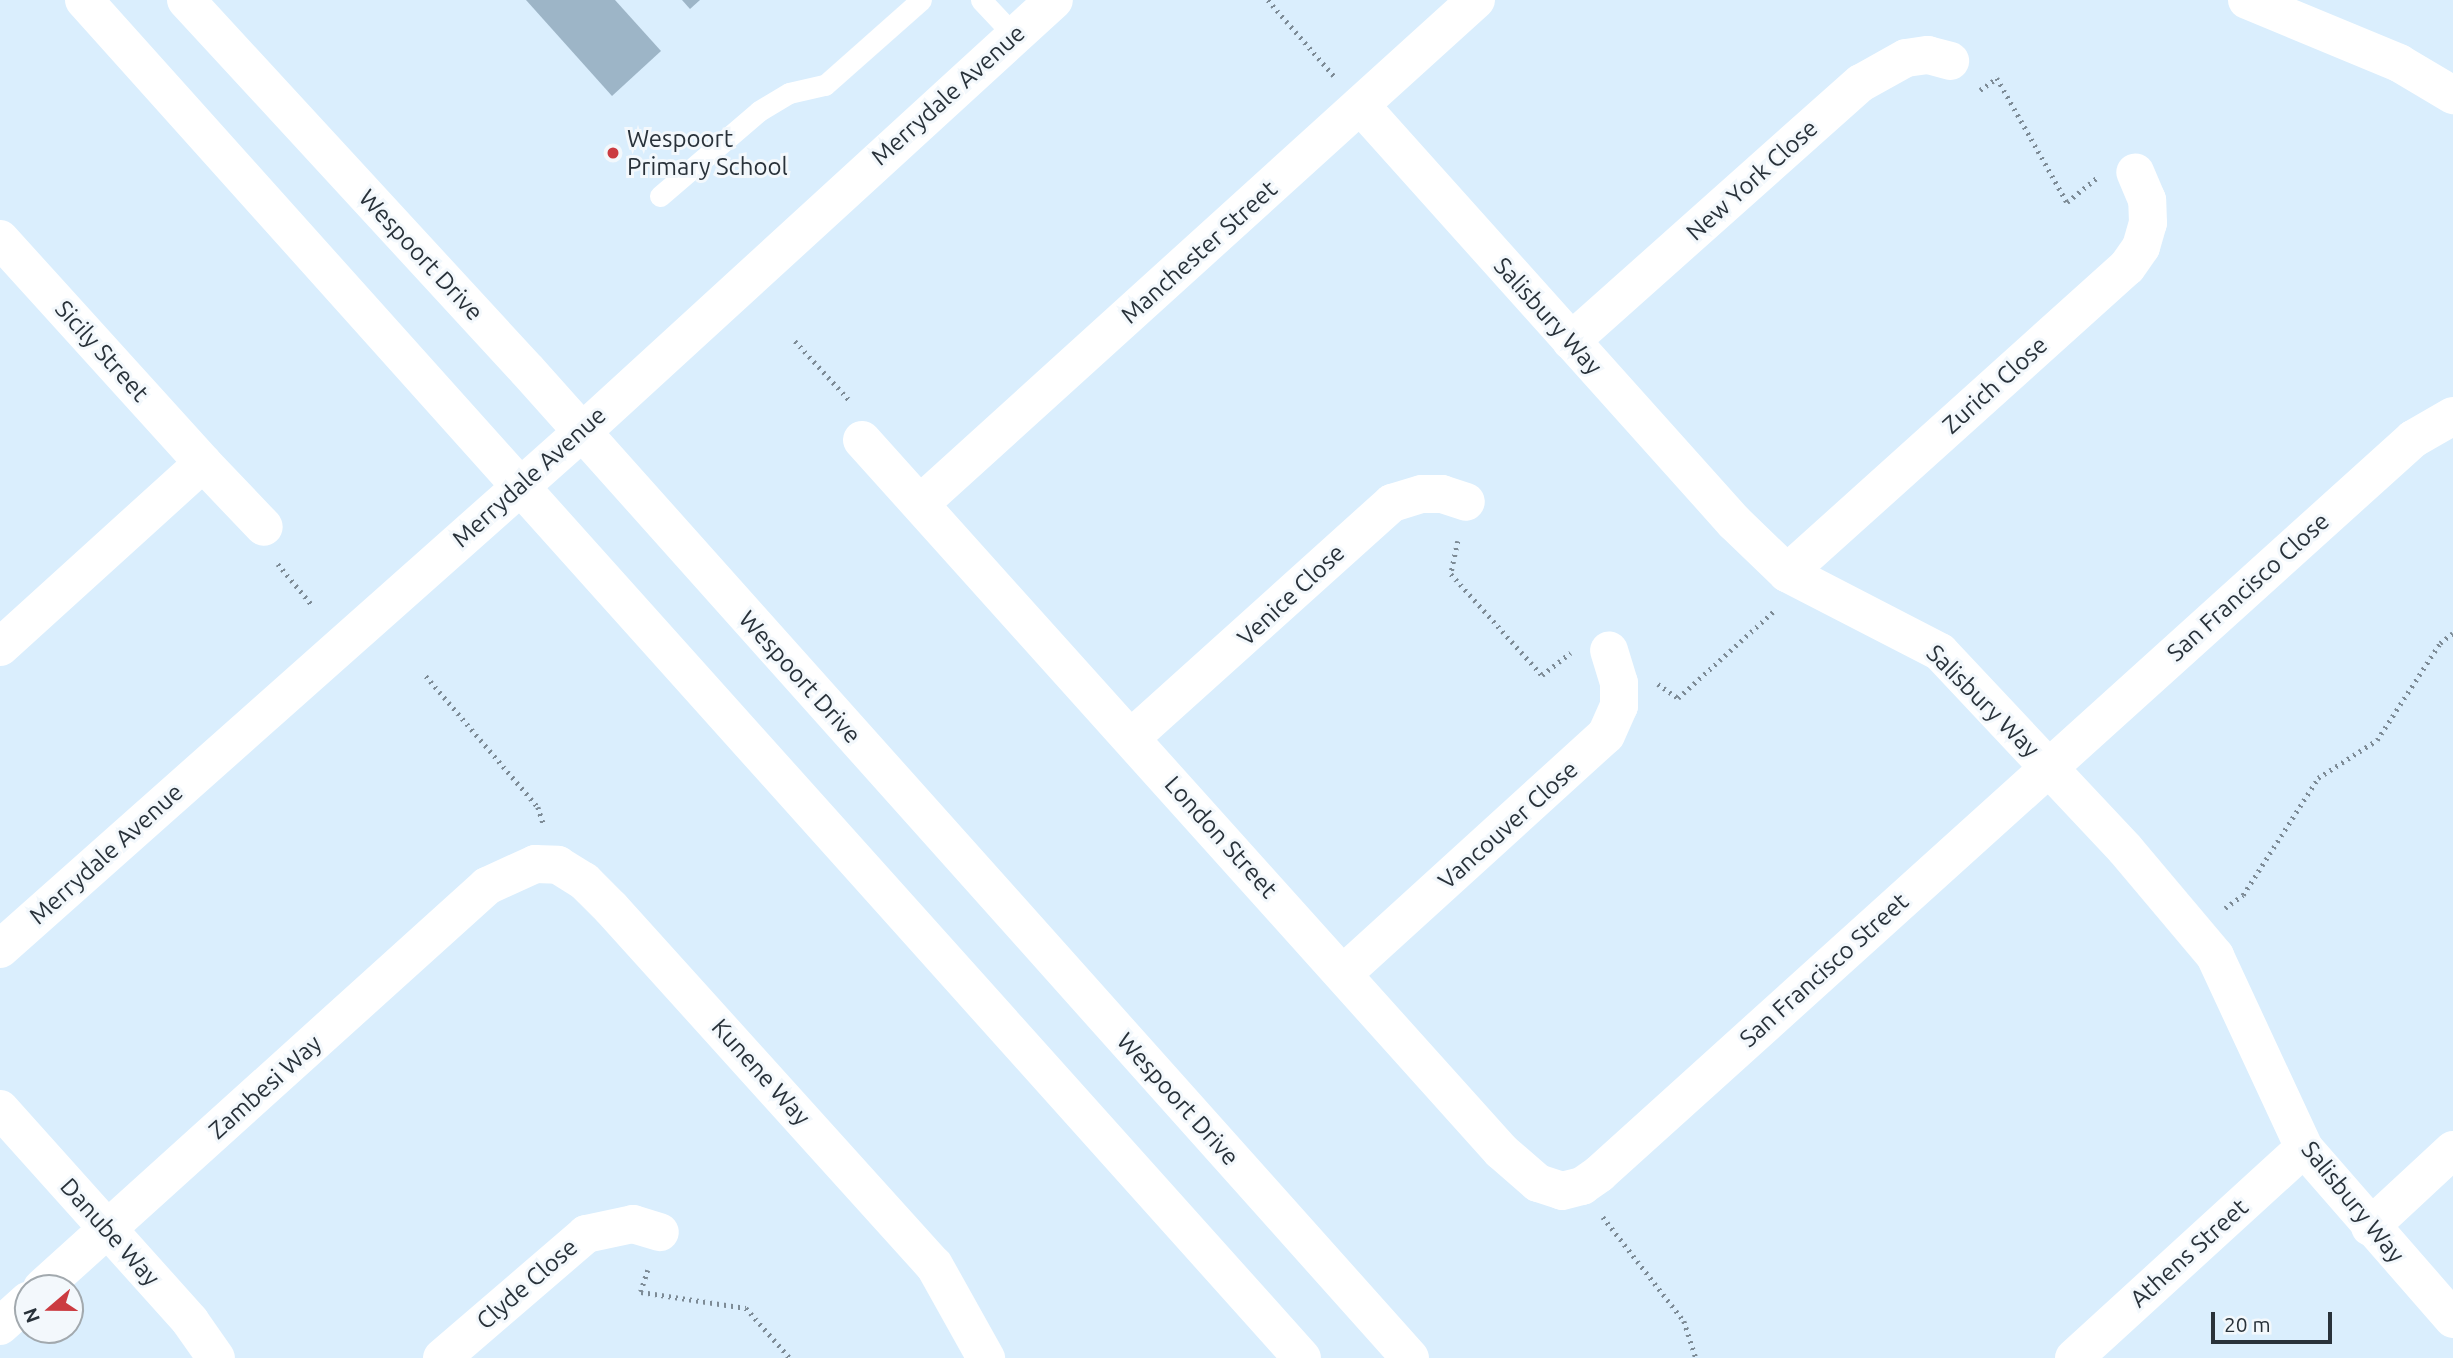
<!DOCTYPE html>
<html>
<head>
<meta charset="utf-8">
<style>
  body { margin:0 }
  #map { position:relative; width:2453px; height:1358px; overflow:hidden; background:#daeefd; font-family:Ubuntu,sans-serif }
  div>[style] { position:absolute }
  .building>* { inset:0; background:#9db5c7 }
  .path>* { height:4.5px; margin-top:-2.25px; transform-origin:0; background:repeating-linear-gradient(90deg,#7d8b96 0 2px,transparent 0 7px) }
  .service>* { height:21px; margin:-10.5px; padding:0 10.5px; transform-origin:10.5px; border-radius:10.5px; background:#fff }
  .minor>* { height:38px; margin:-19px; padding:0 19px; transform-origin:19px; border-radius:19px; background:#fff }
  .tertiary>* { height:38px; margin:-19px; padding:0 19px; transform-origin:19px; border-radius:19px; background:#fff }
  .secondary>* { height:38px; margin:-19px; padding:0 19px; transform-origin:19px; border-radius:19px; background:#fff }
  .dots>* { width:19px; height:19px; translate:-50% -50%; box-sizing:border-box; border:4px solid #f3f8fc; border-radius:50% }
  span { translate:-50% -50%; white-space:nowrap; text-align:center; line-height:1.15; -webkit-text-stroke:6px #f3f8fc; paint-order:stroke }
  .street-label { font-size:24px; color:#29323a }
  .poi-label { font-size:24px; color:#29323a }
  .left { translate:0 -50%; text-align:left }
  .north { position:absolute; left:14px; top:1274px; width:70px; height:70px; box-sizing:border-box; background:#f3f8fc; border:2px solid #a2a9ae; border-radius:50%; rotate:250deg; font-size:19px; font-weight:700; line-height:28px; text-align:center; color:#29323a }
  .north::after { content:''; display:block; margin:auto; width:24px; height:32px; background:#cb3b41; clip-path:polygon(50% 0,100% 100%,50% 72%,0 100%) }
  .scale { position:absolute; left:2211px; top:1312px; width:121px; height:32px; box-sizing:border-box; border:4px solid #29323a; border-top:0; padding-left:9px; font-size:21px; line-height:24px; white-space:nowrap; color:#29323a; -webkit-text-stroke:5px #f3f8fc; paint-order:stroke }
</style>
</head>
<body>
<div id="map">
  <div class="building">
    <div style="clip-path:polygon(526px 0,615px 0,661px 51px,612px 96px)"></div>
    <div style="clip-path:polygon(682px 0,700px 0,690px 9px)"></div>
  </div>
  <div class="path">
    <div style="left:1268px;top:0;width:101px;rotate:49deg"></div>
    <div style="left:1980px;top:90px;width:21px;rotate:-35deg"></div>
    <div style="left:1997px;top:78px;width:142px;rotate:60.6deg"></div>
    <div style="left:2067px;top:202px;width:40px;rotate:-39deg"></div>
    <div style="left:795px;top:341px;width:83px;rotate:47.4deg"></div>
    <div style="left:1458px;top:541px;width:34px;rotate:102deg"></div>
    <div style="left:1451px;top:574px;width:136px;rotate:48deg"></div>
    <div style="left:1542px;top:675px;width:36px;rotate:-38deg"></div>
    <div style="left:278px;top:564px;width:53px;rotate:50.3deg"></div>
    <div style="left:426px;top:676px;width:172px;rotate:49.5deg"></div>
    <div style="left:538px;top:807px;width:19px;rotate:72deg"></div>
    <div style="left:1658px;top:684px;width:24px;rotate:35deg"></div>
    <div style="left:1678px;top:698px;width:132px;rotate:-42.2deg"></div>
    <div style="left:2225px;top:908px;width:22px;rotate:-36deg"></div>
    <div style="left:2243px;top:895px;width:139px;rotate:-57.3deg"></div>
    <div style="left:2318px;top:778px;width:70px;rotate:-32.8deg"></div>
    <div style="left:2377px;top:740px;width:116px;rotate:-57deg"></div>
    <div style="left:2440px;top:643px;width:16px;rotate:-38deg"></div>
    <div style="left:1603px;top:1217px;width:132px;rotate:52.1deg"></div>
    <div style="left:1684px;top:1321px;width:39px;rotate:72deg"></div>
    <div style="left:648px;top:1270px;width:23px;rotate:108deg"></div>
    <div style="left:641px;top:1292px;width:106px;rotate:8.7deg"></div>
    <div style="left:746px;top:1308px;width:67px;rotate:48.7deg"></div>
  </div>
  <div class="service">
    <div style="left:981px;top:0;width:48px;rotate:46.7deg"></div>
    <div style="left:660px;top:196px;width:130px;rotate:-40.6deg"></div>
    <div style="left:759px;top:111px;width:35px;rotate:-31deg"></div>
    <div style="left:789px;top:93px;width:37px;rotate:-13deg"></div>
    <div style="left:825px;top:85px;width:128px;rotate:-41.5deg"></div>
  </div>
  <div class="minor">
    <div style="left:2247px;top:0;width:165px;rotate:22.5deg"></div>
    <div style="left:2399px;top:63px;width:63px;rotate:30.7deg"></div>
    <div style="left:1361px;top:106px;width:559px;rotate:48.12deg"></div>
    <div style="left:1734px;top:522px;width:74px;rotate:43.9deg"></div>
    <div style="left:1787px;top:573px;width:172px;rotate:27.3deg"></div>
    <div style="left:1940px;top:652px;width:270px;rotate:46.8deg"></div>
    <div style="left:2125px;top:849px;width:140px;rotate:49.9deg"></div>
    <div style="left:2215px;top:956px;width:212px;rotate:65.1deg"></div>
    <div style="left:2304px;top:1148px;width:227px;rotate:48.9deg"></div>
    <div style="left:0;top:239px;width:302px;rotate:47.8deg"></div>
    <div style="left:203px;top:463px;width:274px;rotate:137.8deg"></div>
    <div style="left:1571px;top:341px;width:388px;rotate:-41.7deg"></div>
    <div style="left:1861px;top:83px;width:51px;rotate:-29.1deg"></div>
    <div style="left:1906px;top:58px;width:22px;rotate:-8deg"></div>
    <div style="left:1928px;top:55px;width:23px;rotate:15deg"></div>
    <div style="left:862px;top:440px;width:956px;rotate:48.05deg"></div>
    <div style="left:1501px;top:1151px;width:49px;rotate:40.9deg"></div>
    <div style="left:1538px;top:1183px;width:25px;rotate:18deg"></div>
    <div style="left:1562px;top:1191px;width:21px;rotate:-14deg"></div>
    <div style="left:1582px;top:1186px;width:21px;rotate:-35deg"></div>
    <div style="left:1599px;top:1174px;width:1097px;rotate:-42.08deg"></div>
    <div style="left:2413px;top:439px;width:46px;rotate:-29.9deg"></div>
    <div style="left:203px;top:463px;width:88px;rotate:46.4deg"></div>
    <div style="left:921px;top:503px;width:749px;rotate:-42.19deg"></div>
    <div style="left:1787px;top:573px;width:457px;rotate:-42deg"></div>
    <div style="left:2127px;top:267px;width:24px;rotate:-55deg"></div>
    <div style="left:2141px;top:247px;width:25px;rotate:-74deg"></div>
    <div style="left:2148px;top:223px;width:23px;rotate:-92deg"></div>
    <div style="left:2147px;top:200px;width:30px;rotate:-113deg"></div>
    <div style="left:1132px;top:737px;width:350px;rotate:-42deg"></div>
    <div style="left:1392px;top:503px;width:31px;rotate:-17deg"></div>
    <div style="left:1422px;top:494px;width:20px"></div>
    <div style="left:1442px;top:494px;width:25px;rotate:18deg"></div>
    <div style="left:1343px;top:974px;width:355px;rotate:-42.3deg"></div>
    <div style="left:1606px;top:735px;width:32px;rotate:-66deg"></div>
    <div style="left:1619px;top:706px;width:23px;rotate:-90deg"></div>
    <div style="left:1619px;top:683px;width:34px;rotate:-107deg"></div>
    <div style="left:0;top:1109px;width:285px;rotate:48.1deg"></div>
    <div style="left:190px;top:1321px;width:45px;rotate:54.9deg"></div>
    <div style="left:2370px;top:1227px;width:113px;rotate:-42.9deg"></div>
    <div style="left:42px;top:1288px;width:600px;rotate:-42.09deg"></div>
    <div style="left:487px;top:886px;width:53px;rotate:-24.6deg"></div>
    <div style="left:535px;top:864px;width:23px;rotate:2deg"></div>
    <div style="left:558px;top:865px;width:31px;rotate:32deg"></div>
    <div style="left:584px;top:881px;width:38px;rotate:45deg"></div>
    <div style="left:611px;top:908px;width:481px;rotate:47.9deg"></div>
    <div style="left:934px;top:1265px;width:107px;rotate:60.8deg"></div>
    <div style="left:0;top:1326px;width:38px;rotate:-42deg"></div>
    <div style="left:442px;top:1358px;width:190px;rotate:-40.7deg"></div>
    <div style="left:586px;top:1234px;width:48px;rotate:-12deg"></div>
    <div style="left:633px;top:1224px;width:28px;rotate:17deg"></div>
    <div style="left:2074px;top:1358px;width:311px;rotate:-42.4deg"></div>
  </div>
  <div class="tertiary">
    <div style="left:0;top:949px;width:777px;rotate:-41.61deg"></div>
    <div style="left:581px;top:433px;width:641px;rotate:-42.47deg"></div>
  </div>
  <div class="secondary">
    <div style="left:84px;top:0;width:1824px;rotate:48.11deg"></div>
    <div style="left:186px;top:0;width:503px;rotate:47.34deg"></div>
    <div style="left:527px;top:370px;width:1325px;rotate:48.21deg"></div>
  </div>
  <div class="dots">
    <div style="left:613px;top:153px;background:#cb3b41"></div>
  </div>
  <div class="street-label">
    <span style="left:948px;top:95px;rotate:-42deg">Merrydale Avenue</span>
    <span style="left:1752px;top:180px;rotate:-42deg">New York Close</span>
    <span style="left:1199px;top:252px;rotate:-42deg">Manchester Street</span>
    <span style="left:421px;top:255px;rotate:47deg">Wespoort Drive</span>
    <span style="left:1548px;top:316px;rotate:48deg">Salisbury Way</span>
    <span style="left:102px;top:351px;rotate:48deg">Sicily Street</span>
    <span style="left:1995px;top:385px;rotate:-42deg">Zurich Close</span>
    <span style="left:529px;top:477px;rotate:-42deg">Merrydale Avenue</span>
    <span style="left:2248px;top:587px;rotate:-42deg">San Francisco Close</span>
    <span style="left:1291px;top:595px;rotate:-43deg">Venice Close</span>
    <span style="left:800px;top:677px;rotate:48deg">Wespoort Drive</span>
    <span style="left:1983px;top:701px;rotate:45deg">Salisbury Way</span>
    <span style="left:1508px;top:825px;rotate:-42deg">Vancouver Close</span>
    <span style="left:1221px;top:837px;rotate:48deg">London Street</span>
    <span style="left:106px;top:854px;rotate:-42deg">Merrydale Avenue</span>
    <span style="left:1824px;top:970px;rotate:-42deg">San Francisco Street</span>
    <span style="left:761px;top:1072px;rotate:48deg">Kunene Way</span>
    <span style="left:265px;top:1087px;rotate:-42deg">Zambesi Way</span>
    <span style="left:1178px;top:1099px;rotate:48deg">Wespoort Drive</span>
    <span style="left:2353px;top:1202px;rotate:51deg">Salisbury Way</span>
    <span style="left:110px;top:1232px;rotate:48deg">Danube Way</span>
    <span style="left:2189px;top:1253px;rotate:-42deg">Athens Street</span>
    <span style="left:527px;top:1284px;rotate:-41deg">Clyde Close</span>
  </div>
  <div class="poi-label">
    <span class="left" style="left:627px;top:153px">Wespoort<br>Primary School</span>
  </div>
  <div class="north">N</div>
  <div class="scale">20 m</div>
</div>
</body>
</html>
